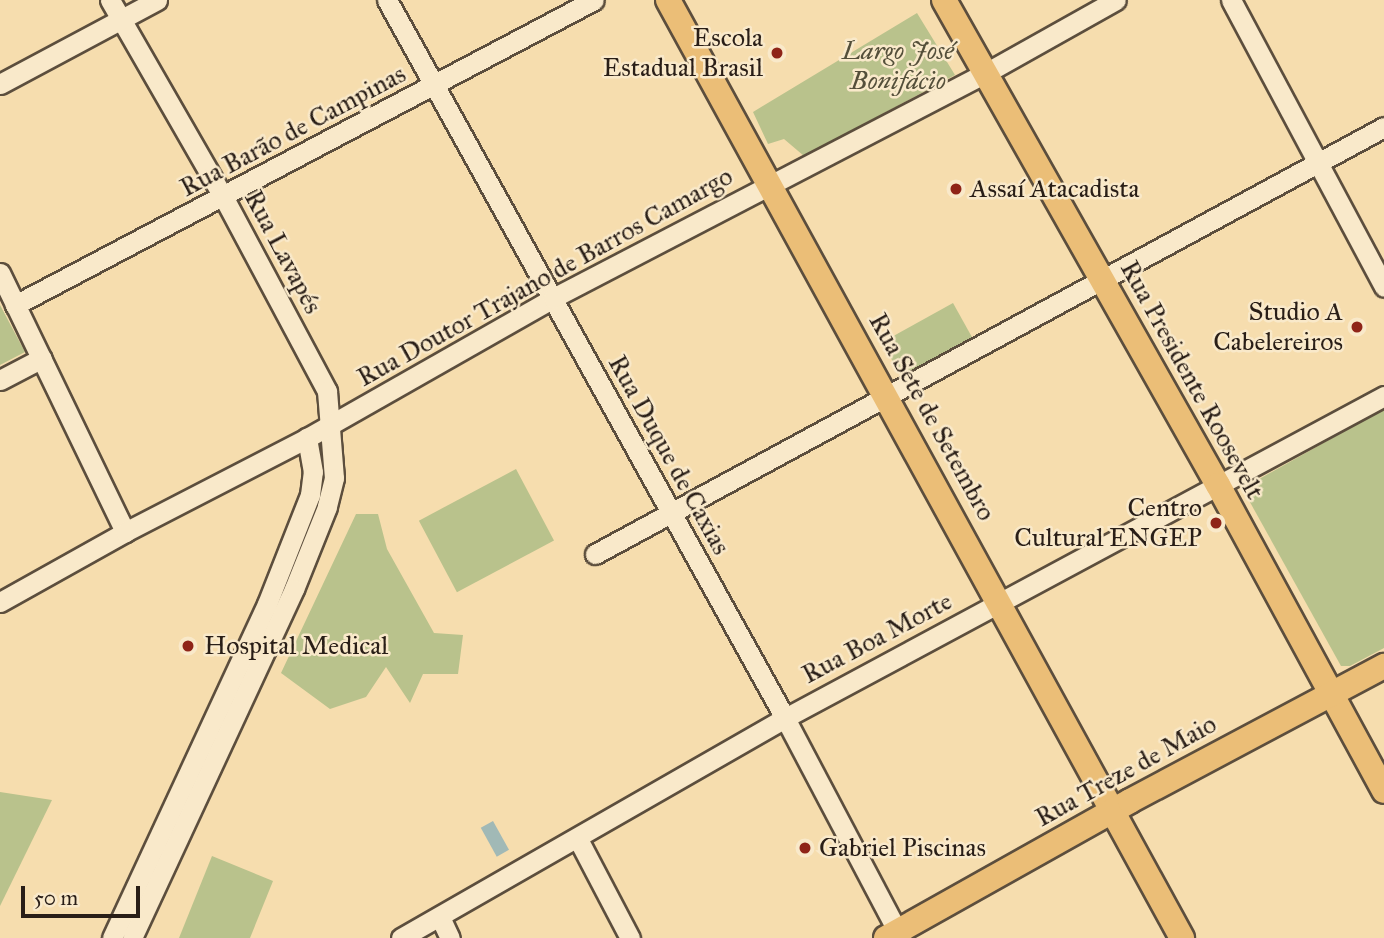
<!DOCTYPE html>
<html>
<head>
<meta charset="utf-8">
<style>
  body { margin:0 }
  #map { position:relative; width:1384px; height:938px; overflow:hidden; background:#f6ddae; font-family:"IM FELL Great Primer",serif }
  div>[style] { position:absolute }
  .green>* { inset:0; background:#b9c28c; transform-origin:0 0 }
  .water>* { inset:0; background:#a1b9b6; transform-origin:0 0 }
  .roads { filter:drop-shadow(2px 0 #5c4e3d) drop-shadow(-2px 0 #5c4e3d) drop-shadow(0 2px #5c4e3d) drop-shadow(0 -2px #5c4e3d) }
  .minor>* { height:19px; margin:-9.5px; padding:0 9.5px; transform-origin:9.5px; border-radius:9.5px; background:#f9e9ca }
  .major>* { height:24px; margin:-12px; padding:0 12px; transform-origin:12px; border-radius:12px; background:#ebbe77 }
  .dots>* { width:19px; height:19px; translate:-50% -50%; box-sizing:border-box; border:4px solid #f9e9ca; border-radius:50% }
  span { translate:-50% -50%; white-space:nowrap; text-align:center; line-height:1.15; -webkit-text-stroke:5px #f9e9ca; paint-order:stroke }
  .poi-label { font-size:26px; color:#291e17 }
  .right { translate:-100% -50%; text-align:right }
  .left { translate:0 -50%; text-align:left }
  .park-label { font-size:26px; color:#544f3a; font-style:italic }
  .street-label { font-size:26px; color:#291e17 }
  .scale { position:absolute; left:21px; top:886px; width:119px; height:32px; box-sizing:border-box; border:4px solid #291e17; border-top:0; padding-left:9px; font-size:21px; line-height:24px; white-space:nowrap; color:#291e17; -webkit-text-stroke:5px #f9e9ca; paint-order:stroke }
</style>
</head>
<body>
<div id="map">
  <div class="green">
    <div style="clip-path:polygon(917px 13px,955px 75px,804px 156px,784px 139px,768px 144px,753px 112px)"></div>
    <div style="left:953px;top:303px;width:41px;height:81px;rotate:61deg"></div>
    <div style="clip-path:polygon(0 305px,25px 352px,0 365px)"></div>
    <div style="clip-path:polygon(1384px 409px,1384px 648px,1350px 666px,1341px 666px,1246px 495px,1245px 487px)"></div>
    <div style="left:516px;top:469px;width:81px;height:110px;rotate:62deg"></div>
    <div style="clip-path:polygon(356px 514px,378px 514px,387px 549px,434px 633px,463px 635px,458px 674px,423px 674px,410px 703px,386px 667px,366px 697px,330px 709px,281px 673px)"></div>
    <div style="clip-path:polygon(0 792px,52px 800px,0 906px)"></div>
    <div style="clip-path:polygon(212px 856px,273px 881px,250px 938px,179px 938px)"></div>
  </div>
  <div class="water">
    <div style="left:493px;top:821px;width:33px;height:14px;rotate:61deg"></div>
  </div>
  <div class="roads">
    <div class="minor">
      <div style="left:110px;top:0;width:228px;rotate:60.1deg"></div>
      <div style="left:224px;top:198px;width:219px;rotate:61.9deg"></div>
      <div style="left:327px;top:391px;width:87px;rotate:85.4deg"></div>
      <div style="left:334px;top:478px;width:30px;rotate:104deg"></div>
      <div style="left:327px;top:507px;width:88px;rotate:111.9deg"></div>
      <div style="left:294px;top:589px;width:385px;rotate:114.9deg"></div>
      <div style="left:387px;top:0;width:821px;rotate:61deg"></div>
      <div style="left:785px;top:718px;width:249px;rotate:62.2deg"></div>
      <div style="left:1231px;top:0;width:325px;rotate:61.9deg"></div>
      <div style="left:0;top:84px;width:178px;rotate:-28.1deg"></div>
      <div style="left:0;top:273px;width:288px;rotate:64.2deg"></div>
      <div style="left:15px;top:305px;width:654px;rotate:-27.78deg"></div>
      <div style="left:0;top:380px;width:47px;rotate:-27.6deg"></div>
      <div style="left:595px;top:554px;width:897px;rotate:-28.42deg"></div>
      <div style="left:0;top:602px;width:143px;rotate:-29.2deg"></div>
      <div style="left:125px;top:532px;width:205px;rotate:-27.3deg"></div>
      <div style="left:307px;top:438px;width:283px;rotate:-29.6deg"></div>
      <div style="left:553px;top:298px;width:486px;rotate:-27.5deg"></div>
      <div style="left:984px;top:74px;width:151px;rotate:-29.3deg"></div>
      <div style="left:578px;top:839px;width:112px;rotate:62.3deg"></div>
      <div style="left:440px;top:917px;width:23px;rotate:65deg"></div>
      <div style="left:112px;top:938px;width:368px;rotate:-65.1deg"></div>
      <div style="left:267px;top:604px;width:117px;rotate:-68.5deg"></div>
      <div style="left:310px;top:495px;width:23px;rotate:-83deg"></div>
      <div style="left:313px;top:472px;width:35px;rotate:-100deg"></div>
      <div style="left:401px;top:938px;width:443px;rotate:-29.8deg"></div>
      <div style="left:785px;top:718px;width:680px;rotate:-28.26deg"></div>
    </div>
    <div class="major">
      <div style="left:668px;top:0;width:1070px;rotate:61.28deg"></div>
      <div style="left:944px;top:0;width:557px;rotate:60.54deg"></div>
      <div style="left:1218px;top:485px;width:348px;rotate:61.5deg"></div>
      <div style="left:886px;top:938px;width:280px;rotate:-29.3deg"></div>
      <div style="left:1130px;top:801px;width:288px;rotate:-28deg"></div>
    </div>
  </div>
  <div class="dots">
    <div style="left:777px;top:53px;background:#8f2418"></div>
    <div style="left:956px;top:189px;background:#8f2418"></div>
    <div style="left:1357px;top:327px;background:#8f2418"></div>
    <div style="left:1216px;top:523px;background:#8f2418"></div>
    <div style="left:188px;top:646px;background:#8f2418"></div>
    <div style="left:805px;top:848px;background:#8f2418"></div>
  </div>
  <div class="poi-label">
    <span class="right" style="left:763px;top:53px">Escola<br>Estadual Brasil</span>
    <span class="left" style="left:970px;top:189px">Assaí Atacadista</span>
    <span class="right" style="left:1343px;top:327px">Studio A<br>Cabelereiros</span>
    <span class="right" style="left:1202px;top:523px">Centro<br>Cultural ENGEP</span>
    <span class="left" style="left:204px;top:646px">Hospital Medical</span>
    <span class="left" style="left:819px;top:848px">Gabriel Piscinas</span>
  </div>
  <div class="park-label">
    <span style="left:898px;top:66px">Largo José<br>Bonifácio</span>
  </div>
  <div class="street-label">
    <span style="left:293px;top:131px;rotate:-28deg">Rua Barão de Campinas</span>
    <span style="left:283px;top:252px;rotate:62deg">Rua Lavapés</span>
    <span style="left:545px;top:277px;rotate:-29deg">Rua Doutor Trajano de Barros Camargo</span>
    <span style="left:1192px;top:380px;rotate:61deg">Rua Presidente Roosevelt</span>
    <span style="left:932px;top:417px;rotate:61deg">Rua Sete de Setembro</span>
    <span style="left:669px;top:455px;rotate:61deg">Rua Duque de Caxias</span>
    <span style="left:877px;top:638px;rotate:-28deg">Rua Boa Morte</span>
    <span style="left:1126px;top:771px;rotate:-29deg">Rua Treze de Maio</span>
  </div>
  <div class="scale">50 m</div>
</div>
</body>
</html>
